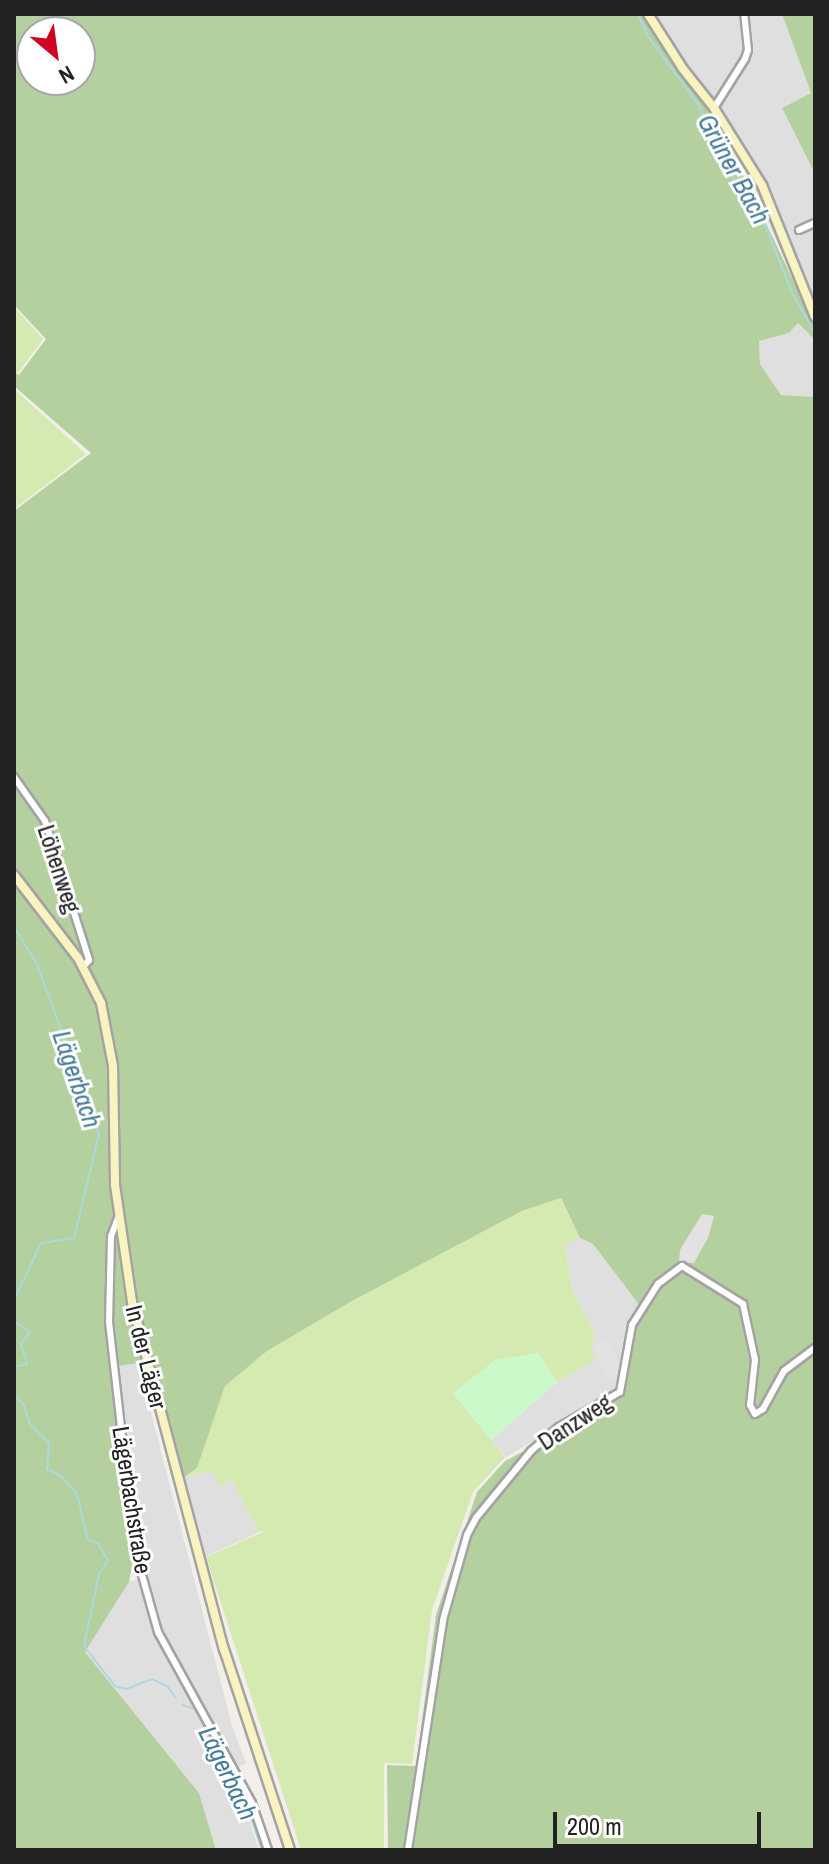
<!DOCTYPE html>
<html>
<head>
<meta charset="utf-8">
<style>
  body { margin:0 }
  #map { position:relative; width:829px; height:1864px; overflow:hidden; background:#f2eee9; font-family:"Archivo Narrow",sans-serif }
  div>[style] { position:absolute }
  .residential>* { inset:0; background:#e0dfdf }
  .grass>* { inset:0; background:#d5eab1 }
  .forest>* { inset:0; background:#b5d09f }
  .park>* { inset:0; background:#ccf9c9 }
  .parking>* { inset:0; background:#e2e2e2 }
  .stream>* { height:2px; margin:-1px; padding:0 1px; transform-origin:1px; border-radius:1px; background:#abdade }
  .roads { filter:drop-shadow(2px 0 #a3a3a3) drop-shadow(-2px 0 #a3a3a3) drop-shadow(0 2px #a3a3a3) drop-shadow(0 -2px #a3a3a3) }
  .minor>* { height:6px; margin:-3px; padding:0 3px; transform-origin:3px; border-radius:3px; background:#fff }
  .secondary>* { height:8px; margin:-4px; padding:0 4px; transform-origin:4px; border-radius:4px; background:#f9f3c0 }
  span { translate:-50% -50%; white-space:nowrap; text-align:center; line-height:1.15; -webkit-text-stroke:6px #fff; paint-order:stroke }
  .street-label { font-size:24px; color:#222 }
  .water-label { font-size:26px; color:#467c99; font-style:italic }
  .frame { position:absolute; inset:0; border:16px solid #222; pointer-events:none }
  .north { position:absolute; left:16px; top:16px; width:80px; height:80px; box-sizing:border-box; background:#fff; border:2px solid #a7a7a7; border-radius:50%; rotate:151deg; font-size:22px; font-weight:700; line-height:32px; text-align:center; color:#222 }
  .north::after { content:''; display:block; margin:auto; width:28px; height:36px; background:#d00422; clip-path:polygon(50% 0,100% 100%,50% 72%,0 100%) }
  .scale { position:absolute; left:553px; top:1812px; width:208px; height:36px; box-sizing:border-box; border:4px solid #222; border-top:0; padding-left:10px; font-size:24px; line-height:28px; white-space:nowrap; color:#222; -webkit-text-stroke:6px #fff; paint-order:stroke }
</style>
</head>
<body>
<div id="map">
  <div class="residential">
    <div style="clip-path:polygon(650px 14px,782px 14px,811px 93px,782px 108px,815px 174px,815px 326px,717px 109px)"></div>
    <div style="clip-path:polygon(798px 323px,815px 340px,815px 397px,781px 395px,760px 364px,759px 341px,789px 333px)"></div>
    <div style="clip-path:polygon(580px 1238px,593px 1244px,640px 1306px,631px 1323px,619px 1391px,506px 1457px,491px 1440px,557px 1382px,595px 1360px,591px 1350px,595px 1333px,574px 1295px,565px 1245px)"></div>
    <div style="clip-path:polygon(138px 1362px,232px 1726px,246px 1763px,227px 1773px,243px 1803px,259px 1850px,216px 1850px,199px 1793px,85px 1652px,129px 1582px,147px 1577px,137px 1542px,119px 1365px)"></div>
    <div style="clip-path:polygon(213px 1471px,219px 1486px,232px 1480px,259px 1532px,205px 1557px,183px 1478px)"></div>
  </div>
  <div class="grass">
    <div style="clip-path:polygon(14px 307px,43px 339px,18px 373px,14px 371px)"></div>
    <div style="clip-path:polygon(14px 389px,86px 454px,14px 509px)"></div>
    <div style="clip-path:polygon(561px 1198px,580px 1238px,565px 1246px,574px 1295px,595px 1333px,591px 1350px,595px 1360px,557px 1382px,538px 1353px,453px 1393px,505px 1457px,473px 1492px,432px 1610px,412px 1764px,384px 1763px,384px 1850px,301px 1850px,206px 1557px,268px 1530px,259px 1532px,232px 1480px,219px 1486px,212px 1471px,183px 1478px,197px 1467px,225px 1386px,267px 1351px,352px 1301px,522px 1211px)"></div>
  </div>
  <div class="forest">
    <div style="clip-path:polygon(evenodd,14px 14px,645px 14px,712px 110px,815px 326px,815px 340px,798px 323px,789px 333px,759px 341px,760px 364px,781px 395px,815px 397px,815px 1850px,388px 1850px,387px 1765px,416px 1766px,436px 1615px,477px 1492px,505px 1461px,613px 1403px,624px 1389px,632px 1326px,640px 1306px,593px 1244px,580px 1238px,561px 1198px,522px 1211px,352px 1301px,267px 1351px,225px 1386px,197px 1468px,183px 1478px,152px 1361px,111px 1367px,135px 1550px,129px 1582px,85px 1652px,199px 1793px,216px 1850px,14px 1850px,14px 511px,91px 453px,14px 386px,14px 372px,19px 375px,46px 339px,14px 305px,14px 14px,32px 32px,80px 32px,80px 80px,32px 80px,32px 32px)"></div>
    <div style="clip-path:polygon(782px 14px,815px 14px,815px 174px,782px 108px,811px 93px)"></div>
  </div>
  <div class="park">
    <div style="clip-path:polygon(538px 1353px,557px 1382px,491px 1440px,453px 1393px,495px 1360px)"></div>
  </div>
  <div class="parking">
    <div style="clip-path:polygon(702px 1214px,714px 1216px,708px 1238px,694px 1263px,679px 1262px,680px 1250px)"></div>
    <div style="clip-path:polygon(603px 1336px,621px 1367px,621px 1375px,610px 1381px,593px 1348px)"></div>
  </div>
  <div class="stream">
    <div style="left:638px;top:14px;width:23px;rotate:67deg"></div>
    <div style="left:647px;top:35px;width:86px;rotate:53.5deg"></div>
    <div style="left:698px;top:104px;width:69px;rotate:66deg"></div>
    <div style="left:726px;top:167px;width:70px;rotate:56.1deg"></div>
    <div style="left:765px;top:225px;width:75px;rotate:68.2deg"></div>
    <div style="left:793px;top:295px;width:44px;rotate:59.9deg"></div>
    <div style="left:14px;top:927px;width:44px;rotate:58.1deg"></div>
    <div style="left:37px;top:964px;width:181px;rotate:70deg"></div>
    <div style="left:99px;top:1134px;width:107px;rotate:103.5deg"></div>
    <div style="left:74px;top:1238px;width:33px;rotate:171deg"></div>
    <div style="left:41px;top:1243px;width:63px;rotate:115.3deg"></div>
    <div style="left:14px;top:1321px;width:19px;rotate:35deg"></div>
    <div style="left:30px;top:1332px;width:15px;rotate:127deg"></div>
    <div style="left:21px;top:1344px;width:21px;rotate:73deg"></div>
    <div style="left:27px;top:1364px;width:13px;rotate:167deg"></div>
    <div style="left:14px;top:1396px;width:11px;rotate:38deg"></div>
    <div style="left:23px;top:1403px;width:22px;rotate:72deg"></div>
    <div style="left:30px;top:1424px;width:27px;rotate:45deg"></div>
    <div style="left:49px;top:1443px;width:26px;rotate:94deg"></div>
    <div style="left:47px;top:1469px;width:16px;rotate:27deg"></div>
    <div style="left:61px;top:1476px;width:24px;rotate:48deg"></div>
    <div style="left:77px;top:1494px;width:47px;rotate:76.6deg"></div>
    <div style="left:88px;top:1540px;width:10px;rotate:17deg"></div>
    <div style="left:98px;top:1543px;width:21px;rotate:61deg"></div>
    <div style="left:108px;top:1561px;width:16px;rotate:125deg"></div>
    <div style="left:99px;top:1574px;width:74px;rotate:101.8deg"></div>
    <div style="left:84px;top:1646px;width:51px;rotate:52.2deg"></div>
    <div style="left:115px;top:1686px;width:11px;rotate:15deg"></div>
    <div style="left:126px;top:1689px;width:28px;rotate:-21deg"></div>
    <div style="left:152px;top:1679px;width:17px;rotate:25deg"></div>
    <div style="left:167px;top:1686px;width:15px;rotate:53deg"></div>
    <div style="left:182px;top:1705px;width:15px;rotate:16deg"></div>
    <div style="left:196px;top:1709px;width:9px;rotate:54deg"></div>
    <div style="left:206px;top:1725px;width:85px;rotate:62.8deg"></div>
    <div style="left:245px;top:1801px;width:52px;rotate:70.9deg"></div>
  </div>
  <div class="roads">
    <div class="minor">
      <div style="left:714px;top:108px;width:58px;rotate:-57.7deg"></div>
      <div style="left:745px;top:59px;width:9px;rotate:-72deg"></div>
      <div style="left:748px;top:50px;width:36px;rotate:-96deg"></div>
      <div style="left:799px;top:230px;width:17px;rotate:-24deg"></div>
      <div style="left:14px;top:777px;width:54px;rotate:54.8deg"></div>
      <div style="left:45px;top:821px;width:146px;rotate:72.4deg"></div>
      <div style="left:89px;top:960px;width:8px;rotate:130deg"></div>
      <div style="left:118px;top:1218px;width:19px;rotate:111deg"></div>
      <div style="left:111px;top:1236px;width:86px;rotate:91.3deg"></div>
      <div style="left:109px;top:1322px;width:229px;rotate:83.5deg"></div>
      <div style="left:135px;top:1550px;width:85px;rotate:74.3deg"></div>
      <div style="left:158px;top:1632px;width:195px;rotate:61.2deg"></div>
      <div style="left:252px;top:1803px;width:50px;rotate:71.2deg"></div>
      <div style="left:408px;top:1850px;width:233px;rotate:-81.3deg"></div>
      <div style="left:443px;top:1620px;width:88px;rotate:-74.2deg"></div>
      <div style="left:467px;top:1535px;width:19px;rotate:-62deg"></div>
      <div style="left:476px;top:1518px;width:87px;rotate:-50.6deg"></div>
      <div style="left:531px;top:1451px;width:37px;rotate:-41deg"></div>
      <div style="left:559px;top:1427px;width:70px;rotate:-29.8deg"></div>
      <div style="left:620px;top:1392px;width:68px;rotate:-79.8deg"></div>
      <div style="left:632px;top:1325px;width:49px;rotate:-57.6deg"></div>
      <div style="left:658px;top:1284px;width:30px;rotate:-37deg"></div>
      <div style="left:682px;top:1266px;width:72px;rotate:31.9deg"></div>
      <div style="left:743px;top:1304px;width:57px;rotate:77.9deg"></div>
      <div style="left:755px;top:1360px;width:45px;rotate:96.3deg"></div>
      <div style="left:750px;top:1405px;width:10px;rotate:61deg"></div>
      <div style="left:755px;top:1414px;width:9px;rotate:-32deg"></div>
      <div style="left:763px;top:1409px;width:43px;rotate:-61.1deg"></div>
      <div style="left:784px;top:1371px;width:39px;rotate:-37deg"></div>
    </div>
    <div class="secondary">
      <div style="left:648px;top:14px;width:65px;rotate:57.5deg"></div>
      <div style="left:683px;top:69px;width:50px;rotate:51.5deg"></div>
      <div style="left:714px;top:108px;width:91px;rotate:58.1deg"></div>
      <div style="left:762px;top:185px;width:142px;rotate:68.1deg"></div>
      <div style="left:14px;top:875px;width:105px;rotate:52.4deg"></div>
      <div style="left:78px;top:958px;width:51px;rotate:62.9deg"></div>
      <div style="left:101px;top:1003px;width:64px;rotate:79.2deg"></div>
      <div style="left:113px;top:1066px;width:119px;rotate:89deg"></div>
      <div style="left:115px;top:1185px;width:118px;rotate:81.7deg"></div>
      <div style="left:132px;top:1302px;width:359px;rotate:75.2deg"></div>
      <div style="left:224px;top:1649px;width:212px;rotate:71.8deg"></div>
    </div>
  </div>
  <div class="street-label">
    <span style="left:59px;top:869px;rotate:72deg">Löhenweg</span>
    <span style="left:146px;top:1357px;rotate:76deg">In der Läger</span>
    <span style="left:575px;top:1422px;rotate:-33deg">Danzweg</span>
    <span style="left:132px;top:1500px;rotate:81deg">Lägerbachstraße</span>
  </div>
  <div class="water-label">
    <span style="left:734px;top:169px;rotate:61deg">Grüner Bach</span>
    <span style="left:77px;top:1079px;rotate:71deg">Lägerbach</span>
    <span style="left:228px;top:1773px;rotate:64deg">Lägerbach</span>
  </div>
  <div class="frame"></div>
  <div class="north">N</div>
  <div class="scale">200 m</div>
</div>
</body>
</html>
